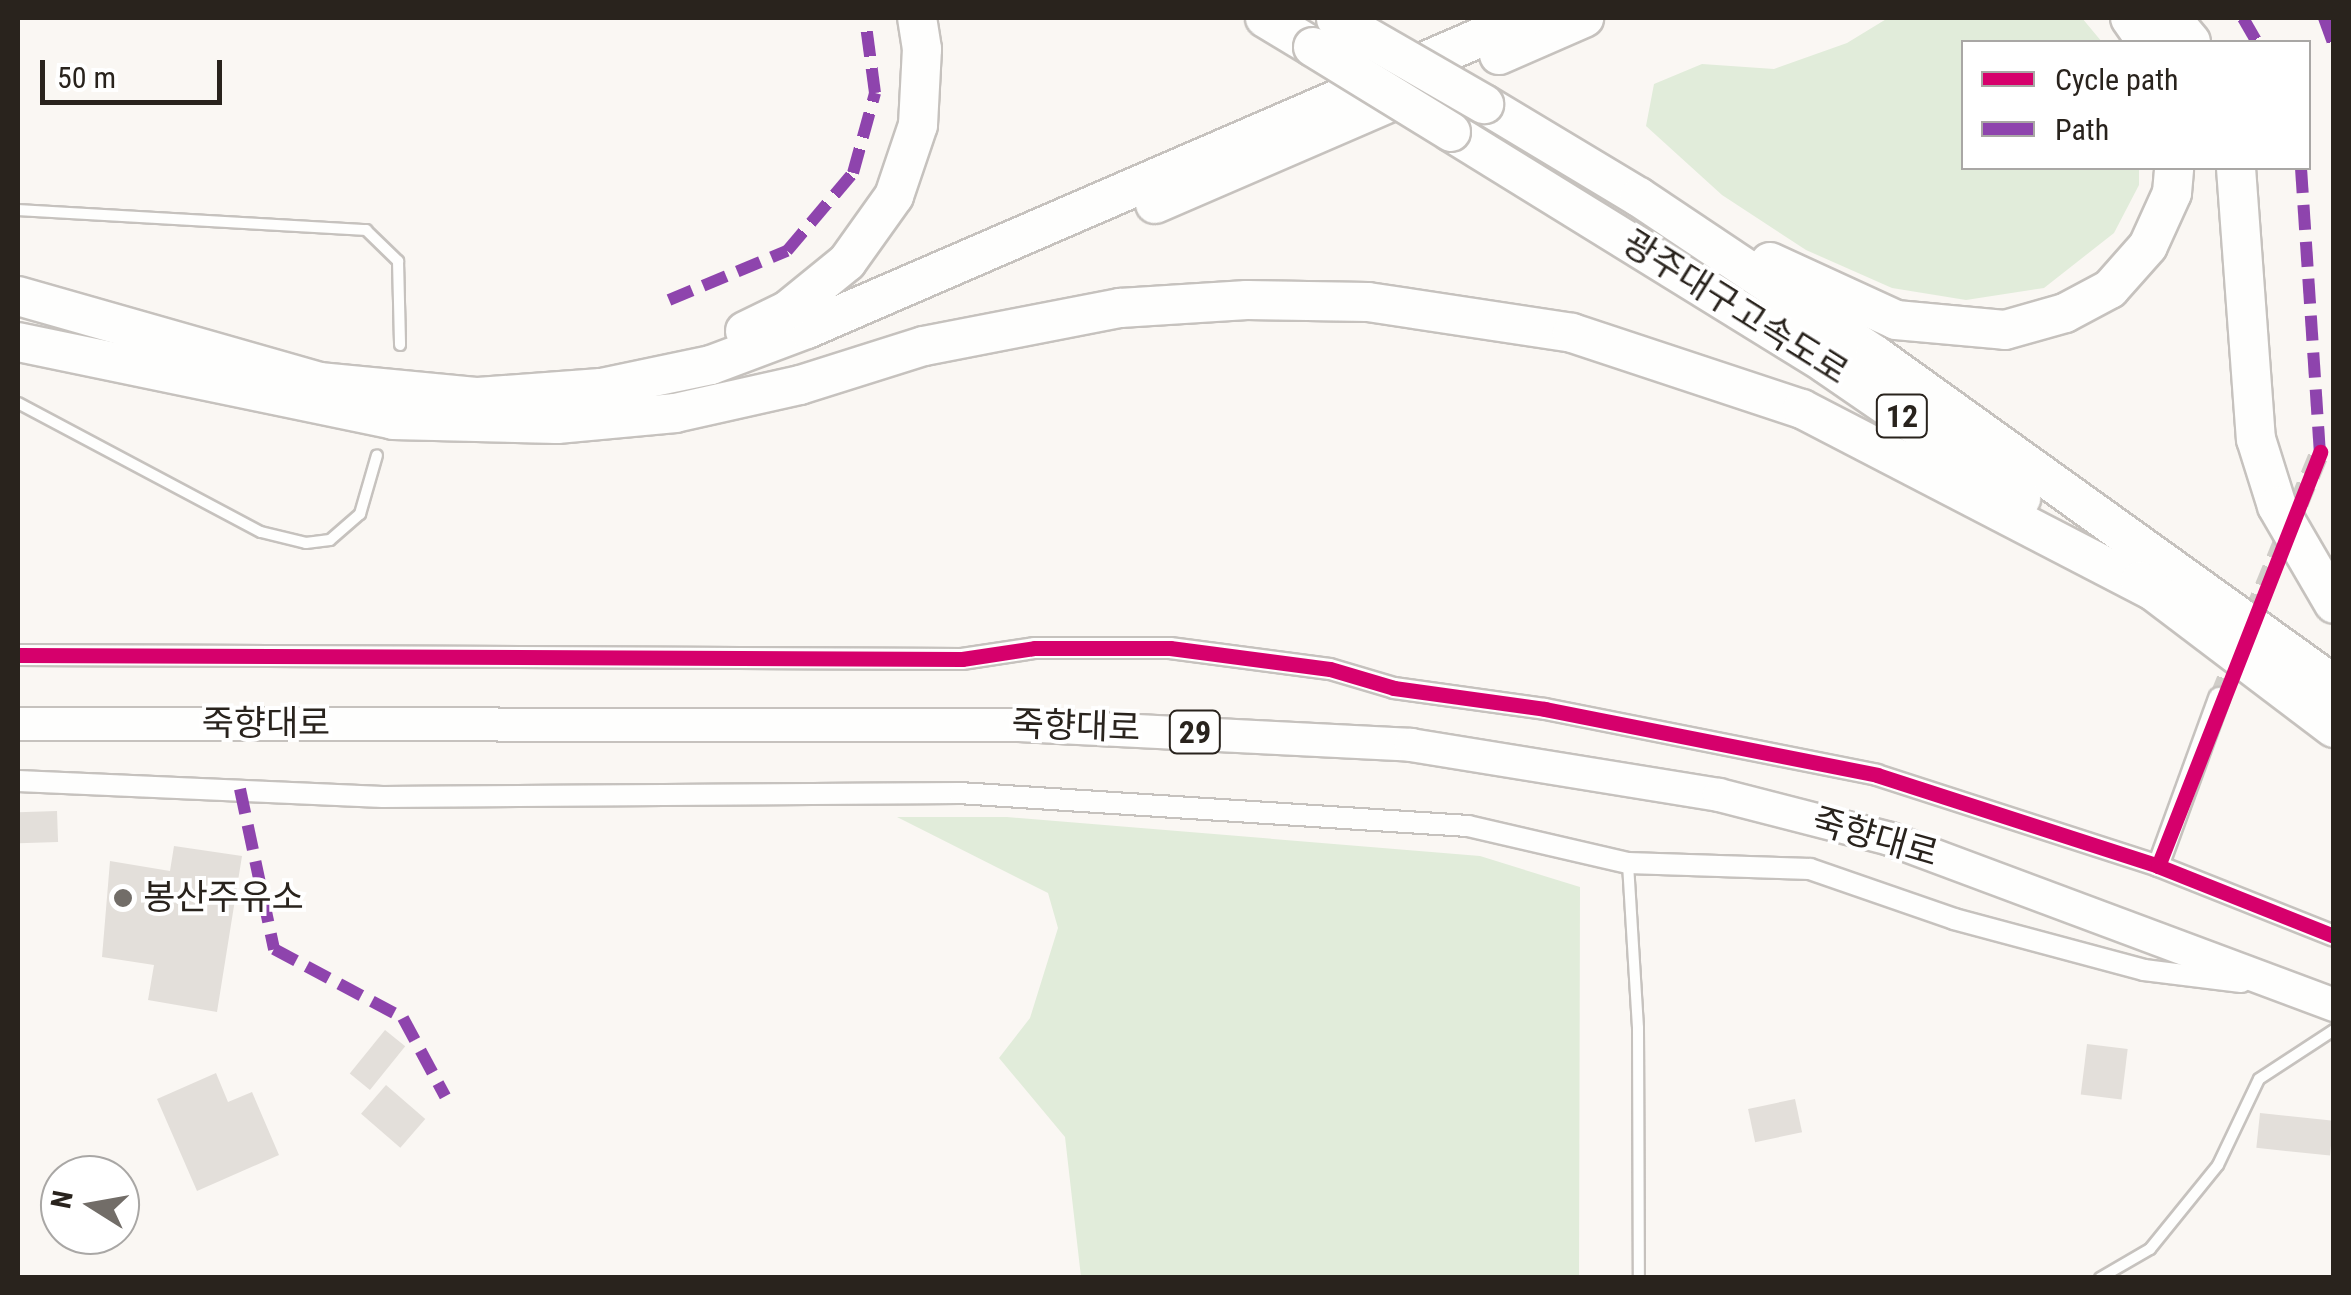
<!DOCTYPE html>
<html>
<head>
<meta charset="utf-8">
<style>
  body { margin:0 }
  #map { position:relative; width:2351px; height:1295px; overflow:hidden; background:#faf7f3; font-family:"Roboto Condensed","Noto Sans KR",sans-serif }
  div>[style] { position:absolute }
  .green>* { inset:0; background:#e1ecda }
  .building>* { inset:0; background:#e3dfda; transform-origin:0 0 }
  .street-tunnel>* { height:20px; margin-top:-10px; transform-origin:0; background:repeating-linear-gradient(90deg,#d0cdc8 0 20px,transparent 0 30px) }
  .roads { filter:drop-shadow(2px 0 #c6c2be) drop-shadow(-2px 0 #c6c2be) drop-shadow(0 2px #c6c2be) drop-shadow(0 -2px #c6c2be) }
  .lane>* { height:10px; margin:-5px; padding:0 5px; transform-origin:5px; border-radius:5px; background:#fefefd }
  .street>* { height:20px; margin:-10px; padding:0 10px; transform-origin:10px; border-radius:10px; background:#fefefd }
  .primary>* { height:32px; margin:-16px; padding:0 16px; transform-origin:16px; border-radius:16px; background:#fefefd }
  .highway>* { height:38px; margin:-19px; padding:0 19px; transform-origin:19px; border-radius:19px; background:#fefefd }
  .bridges { filter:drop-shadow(2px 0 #c6c2be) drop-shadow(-2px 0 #c6c2be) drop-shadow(0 2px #c6c2be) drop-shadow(0 -2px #c6c2be) }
  .highway-bridge>* { height:38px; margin:-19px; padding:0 19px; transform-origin:19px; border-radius:19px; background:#fefefd }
  .quiet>* { height:12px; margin-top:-6px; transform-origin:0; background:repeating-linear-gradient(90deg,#8e44ad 0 25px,transparent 0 37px) }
  .cycleway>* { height:15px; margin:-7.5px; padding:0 7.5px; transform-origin:7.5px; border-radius:7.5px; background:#d6006c }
  .dots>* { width:28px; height:28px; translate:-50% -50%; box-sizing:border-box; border:5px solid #fff; border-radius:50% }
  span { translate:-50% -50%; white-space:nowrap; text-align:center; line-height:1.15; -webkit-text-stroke:8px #fff; paint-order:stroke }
  .shield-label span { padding:2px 8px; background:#fff; border:2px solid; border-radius:8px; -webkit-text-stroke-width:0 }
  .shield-label { font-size:32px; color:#29231d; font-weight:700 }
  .street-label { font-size:35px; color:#29231d }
  .poi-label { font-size:35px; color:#29231d }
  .left { translate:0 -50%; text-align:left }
  .frame { position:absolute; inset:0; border:20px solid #29231d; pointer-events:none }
  .legend { position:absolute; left:1961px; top:40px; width:350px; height:130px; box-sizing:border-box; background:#fff; border:2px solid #a9a7a5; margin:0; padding:12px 18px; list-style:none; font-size:30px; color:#29231d }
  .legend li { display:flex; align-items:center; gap:20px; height:50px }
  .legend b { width:50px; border:2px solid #a9a7a5 }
  .north { position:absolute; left:40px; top:1155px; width:100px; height:100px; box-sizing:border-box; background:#fff; border:2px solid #a9a7a5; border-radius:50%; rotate:281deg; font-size:28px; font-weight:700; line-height:40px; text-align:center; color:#29231d }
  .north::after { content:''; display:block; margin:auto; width:35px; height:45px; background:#726d68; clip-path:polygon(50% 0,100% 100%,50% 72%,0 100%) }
  .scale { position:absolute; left:40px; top:60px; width:182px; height:45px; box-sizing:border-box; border:5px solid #29231d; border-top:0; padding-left:12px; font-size:30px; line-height:35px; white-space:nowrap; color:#29231d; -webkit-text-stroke:8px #fff; paint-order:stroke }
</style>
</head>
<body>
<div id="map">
  <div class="green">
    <div style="clip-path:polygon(1888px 18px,2082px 18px,2102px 42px,1964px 42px,1964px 168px,2139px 168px,2139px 185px,2114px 233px,2044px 288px,1966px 300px,1892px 288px,1806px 250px,1722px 195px,1646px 126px,1654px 84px,1702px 64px,1774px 69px,1847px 43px)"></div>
    <div style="clip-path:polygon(897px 817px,1007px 817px,1480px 856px,1580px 887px,1579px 1277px,1081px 1277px,1065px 1137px,999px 1058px,1030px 1018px,1058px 928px,1048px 893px)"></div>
  </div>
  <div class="building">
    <div style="left:57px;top:811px;width:31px;height:39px;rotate:88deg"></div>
    <div style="clip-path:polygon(174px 846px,242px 856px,217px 1012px,148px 1000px,154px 965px,102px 957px,110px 861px,170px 871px)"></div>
    <div style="left:385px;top:1030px;width:26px;height:56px;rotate:39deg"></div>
    <div style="left:2087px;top:1044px;width:41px;height:51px;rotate:7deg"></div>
    <div style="clip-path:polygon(216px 1073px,228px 1102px,252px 1092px,279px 1155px,197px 1191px,157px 1099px)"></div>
    <div style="left:386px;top:1085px;width:52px;height:38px;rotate:41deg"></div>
    <div style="left:1795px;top:1099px;width:34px;height:48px;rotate:78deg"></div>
    <div style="left:2260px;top:1113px;width:74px;height:35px;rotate:6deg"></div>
  </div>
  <div class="street-tunnel">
    <div style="left:2219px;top:698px;width:266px;rotate:-67.7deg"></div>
  </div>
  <div class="roads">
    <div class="lane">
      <div style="left:18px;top:210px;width:349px;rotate:3.3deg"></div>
      <div style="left:366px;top:230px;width:45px;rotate:44.1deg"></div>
      <div style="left:398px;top:261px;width:84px;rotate:88.6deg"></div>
      <div style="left:18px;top:403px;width:275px;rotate:28deg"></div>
      <div style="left:261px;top:532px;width:46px;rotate:13.7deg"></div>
      <div style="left:306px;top:543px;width:24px;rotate:-7deg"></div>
      <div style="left:330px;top:540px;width:40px;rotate:-41deg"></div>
      <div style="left:360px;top:514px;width:61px;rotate:-73.9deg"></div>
      <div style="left:1628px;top:864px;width:164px;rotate:86.5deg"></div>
      <div style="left:1638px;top:1028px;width:250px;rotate:89.8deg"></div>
      <div style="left:2100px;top:1278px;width:58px;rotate:-30.1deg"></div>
      <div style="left:2150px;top:1249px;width:108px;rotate:-51deg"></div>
      <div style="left:2218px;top:1165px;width:95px;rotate:-64.5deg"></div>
      <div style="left:2259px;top:1079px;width:90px;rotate:-33.2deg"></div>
    </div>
    <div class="street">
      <div style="left:18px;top:655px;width:944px;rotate:0.24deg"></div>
      <div style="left:962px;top:659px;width:74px;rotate:-8.6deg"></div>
      <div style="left:1035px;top:648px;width:135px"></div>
      <div style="left:1170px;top:648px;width:161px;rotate:7.5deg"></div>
      <div style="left:1330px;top:669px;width:67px;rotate:16.5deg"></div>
      <div style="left:1394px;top:688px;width:152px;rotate:7.9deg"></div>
      <div style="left:1545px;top:709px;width:338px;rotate:11.2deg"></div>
      <div style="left:1877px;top:775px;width:295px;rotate:17.9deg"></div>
      <div style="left:2158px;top:866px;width:189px;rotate:21.7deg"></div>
      <div style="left:18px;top:781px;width:365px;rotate:2.5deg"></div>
      <div style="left:383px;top:797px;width:576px;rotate:-0.4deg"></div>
      <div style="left:959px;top:793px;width:510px;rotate:3.71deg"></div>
      <div style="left:1468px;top:826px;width:164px;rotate:13deg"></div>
      <div style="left:1628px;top:863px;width:182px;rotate:1.9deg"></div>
      <div style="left:1810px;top:869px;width:152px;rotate:19.1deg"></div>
      <div style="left:1954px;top:919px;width:197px;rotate:15deg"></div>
      <div style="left:2144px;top:970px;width:98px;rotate:7.1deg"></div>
      <div style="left:2158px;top:866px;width:179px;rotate:-70deg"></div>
    </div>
    <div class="primary">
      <div style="left:18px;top:724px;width:1002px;rotate:0.06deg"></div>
      <div style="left:1020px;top:725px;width:392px;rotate:2.9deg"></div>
      <div style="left:1411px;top:745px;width:312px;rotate:9.2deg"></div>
      <div style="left:1719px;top:795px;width:177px;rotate:14.4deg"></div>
      <div style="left:1890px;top:839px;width:474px;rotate:20.5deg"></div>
    </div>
    <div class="highway">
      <div style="left:1265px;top:18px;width:56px;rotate:31.1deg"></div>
      <div style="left:2130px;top:18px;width:29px;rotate:55deg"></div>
      <div style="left:2171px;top:18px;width:31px;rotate:50deg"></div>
      <div style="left:1499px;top:55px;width:93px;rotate:-23.5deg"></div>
      <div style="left:1484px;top:104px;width:181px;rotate:31deg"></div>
      <div style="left:1639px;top:197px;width:284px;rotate:33.8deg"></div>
      <div style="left:1875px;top:355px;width:565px;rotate:35.71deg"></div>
      <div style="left:1451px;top:132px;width:441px;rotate:31.7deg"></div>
      <div style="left:1826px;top:364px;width:237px;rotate:34.5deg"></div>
      <div style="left:2236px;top:168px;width:272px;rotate:85.8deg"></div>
      <div style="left:2256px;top:439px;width:70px;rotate:72.6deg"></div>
      <div style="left:2277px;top:506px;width:113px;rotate:59.8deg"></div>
      <div style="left:1155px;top:204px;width:290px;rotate:-23.4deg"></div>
      <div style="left:1770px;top:262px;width:139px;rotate:24.7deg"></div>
      <div style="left:1896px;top:320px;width:109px;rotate:5.2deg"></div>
      <div style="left:2005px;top:330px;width:62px;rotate:-15.8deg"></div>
      <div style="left:2065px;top:313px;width:51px;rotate:-28.1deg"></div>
      <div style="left:2110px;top:289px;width:57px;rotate:-48.5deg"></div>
      <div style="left:2148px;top:246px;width:58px;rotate:-65.6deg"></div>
      <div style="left:2172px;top:193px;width:25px;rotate:-85deg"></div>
      <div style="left:18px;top:296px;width:313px;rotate:15.9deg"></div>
      <div style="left:319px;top:382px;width:160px;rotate:5.4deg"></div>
      <div style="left:478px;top:397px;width:123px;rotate:-4.2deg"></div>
      <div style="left:601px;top:388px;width:112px;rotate:-11.8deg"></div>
      <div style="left:711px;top:365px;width:103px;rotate:-20.6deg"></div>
      <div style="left:807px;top:329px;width:782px;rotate:-23.42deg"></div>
      <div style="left:745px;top:331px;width:48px;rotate:-26deg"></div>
      <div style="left:788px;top:310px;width:76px;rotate:-39.1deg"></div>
      <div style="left:847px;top:262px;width:81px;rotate:-54.5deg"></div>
      <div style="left:894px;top:196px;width:75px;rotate:-71.3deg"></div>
      <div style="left:918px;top:125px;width:76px;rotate:-87deg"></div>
      <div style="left:922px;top:49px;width:31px;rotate:-99deg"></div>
      <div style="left:18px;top:342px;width:383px;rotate:11.7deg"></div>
      <div style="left:393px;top:420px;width:164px;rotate:1.4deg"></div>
      <div style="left:557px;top:424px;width:119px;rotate:-5.3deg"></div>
      <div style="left:675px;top:413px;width:128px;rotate:-12.6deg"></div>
      <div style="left:800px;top:385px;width:130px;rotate:-17.5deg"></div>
      <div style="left:924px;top:346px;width:200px;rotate:-11deg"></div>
      <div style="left:1120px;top:308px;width:127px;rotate:-3.6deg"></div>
      <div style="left:1247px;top:300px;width:121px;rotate:0.9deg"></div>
      <div style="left:1368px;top:302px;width:206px;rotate:8.6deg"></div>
      <div style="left:1572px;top:333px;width:242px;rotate:18.3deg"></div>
      <div style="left:1802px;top:409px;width:400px;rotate:27.4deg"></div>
      <div style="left:2140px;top:581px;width:243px;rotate:37.2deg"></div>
    </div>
  </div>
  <div class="bridges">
    <div class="highway-bridge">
      <div style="left:1336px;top:19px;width:171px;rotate:29.9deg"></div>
      <div style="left:1313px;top:47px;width:162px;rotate:31.6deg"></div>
    </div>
  </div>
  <div class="quiet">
    <div style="left:2243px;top:18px;width:28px;rotate:60deg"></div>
    <div style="left:2324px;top:18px;width:29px;rotate:70deg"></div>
    <div style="left:2301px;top:168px;width:285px;rotate:86.2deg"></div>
    <div style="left:669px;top:300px;width:128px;rotate:-22.6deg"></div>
    <div style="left:787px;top:251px;width:102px;rotate:-49.8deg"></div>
    <div style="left:853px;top:173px;width:83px;rotate:-74.6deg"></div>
    <div style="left:875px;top:93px;width:76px;rotate:-97.6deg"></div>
    <div style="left:240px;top:789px;width:164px;rotate:78deg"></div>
    <div style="left:274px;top:949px;width:146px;rotate:28.1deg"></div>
    <div style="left:403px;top:1018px;width:89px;rotate:61.7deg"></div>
  </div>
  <div class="cycleway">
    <div style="left:18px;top:655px;width:944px;rotate:0.24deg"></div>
    <div style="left:962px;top:659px;width:74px;rotate:-8.6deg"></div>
    <div style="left:1035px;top:648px;width:135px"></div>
    <div style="left:1170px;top:648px;width:161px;rotate:7.5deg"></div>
    <div style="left:1330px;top:669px;width:67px;rotate:16.5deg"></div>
    <div style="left:1394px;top:688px;width:152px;rotate:7.9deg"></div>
    <div style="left:1545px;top:709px;width:338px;rotate:11.2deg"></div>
    <div style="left:1877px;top:775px;width:295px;rotate:17.9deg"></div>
    <div style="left:2158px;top:866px;width:189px;rotate:21.7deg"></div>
    <div style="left:2158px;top:866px;width:445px;rotate:-68.6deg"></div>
  </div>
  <div class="dots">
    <div style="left:123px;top:898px;background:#726d68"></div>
  </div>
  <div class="shield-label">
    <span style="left:1902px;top:416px">12</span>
    <span style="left:1195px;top:732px">29</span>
  </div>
  <div class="street-label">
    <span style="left:1735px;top:308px;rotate:32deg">광주대구고속도로</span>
    <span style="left:266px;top:724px">죽향대로</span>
    <span style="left:1076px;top:727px;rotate:2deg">죽향대로</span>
    <span style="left:1875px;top:838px;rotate:16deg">죽향대로</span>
  </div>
  <div class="poi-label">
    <span class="left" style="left:143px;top:898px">봉산주유소</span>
  </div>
  <div class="frame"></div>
  <ul class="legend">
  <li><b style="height:12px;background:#d6006c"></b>Cycle path</li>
  <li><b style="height:12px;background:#8e44ad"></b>Path</li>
  </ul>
  <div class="north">N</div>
  <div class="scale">50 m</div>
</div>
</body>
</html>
